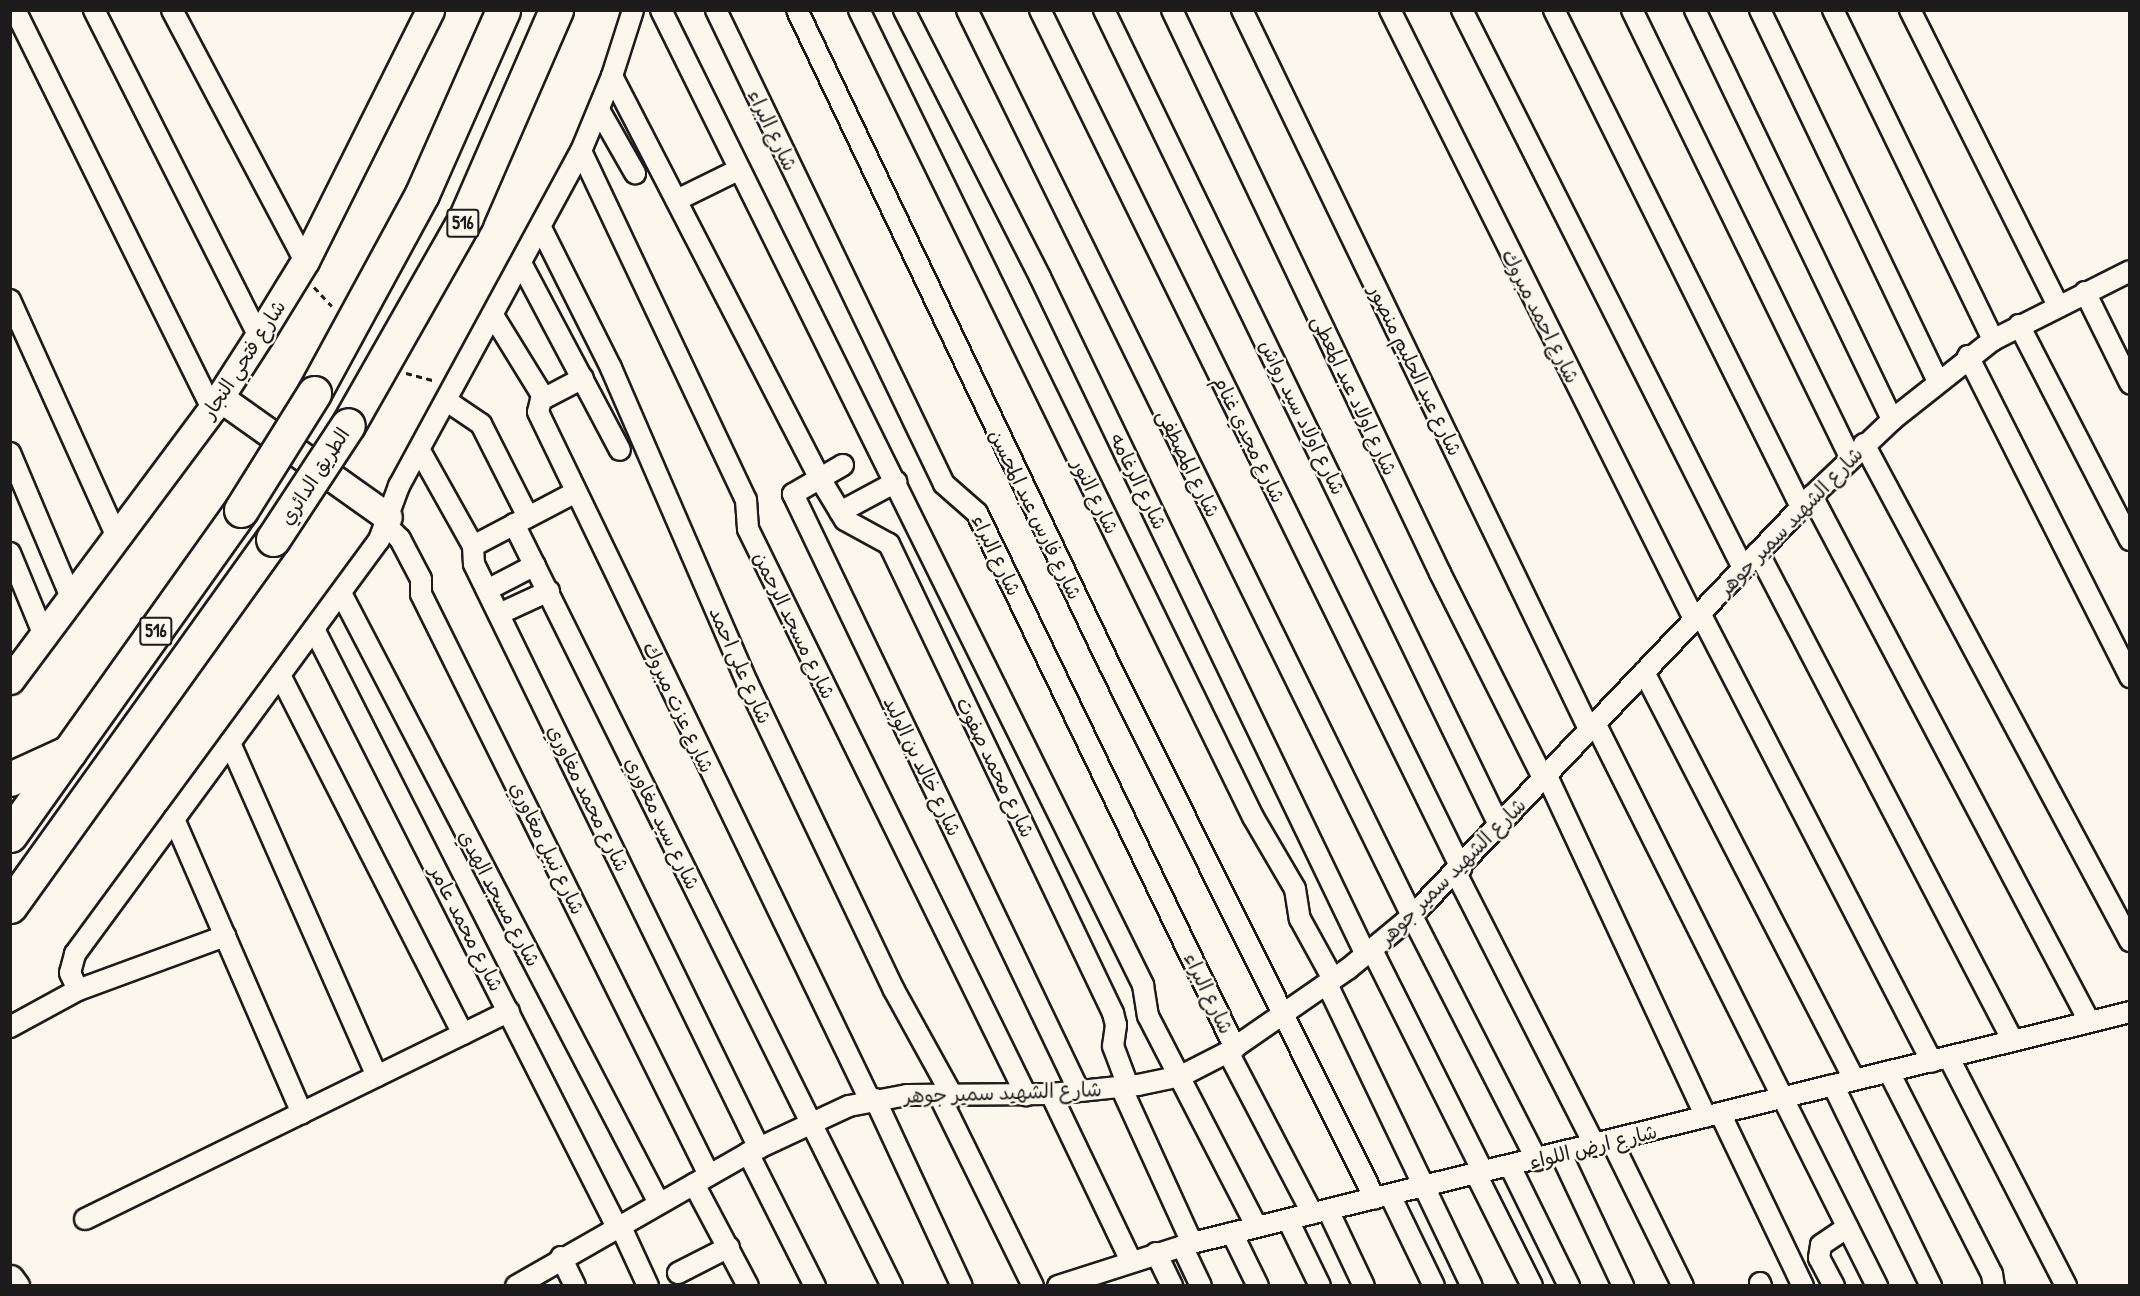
<!DOCTYPE html>
<html>
<head>
<meta charset="utf-8">
<style>
  body { margin:0 }
  #map { position:relative; width:2140px; height:1296px; overflow:hidden; background:#fbf7ec; font-family:"Patrick Hand","Playpen Sans Arabic",sans-serif }
  div>[style] { position:absolute }
  .path>* { height:3px; margin-top:-1.5px; transform-origin:0; background:repeating-linear-gradient(90deg,#1c1c1c 0 6px,transparent 0 10.5px) }
  .roads { filter:drop-shadow(2px 0 #1c1c1c) drop-shadow(-2px 0 #1c1c1c) drop-shadow(0 2px #1c1c1c) drop-shadow(0 -2px #1c1c1c) }
  .street>* { height:20px; margin:-10px; padding:0 10px; transform-origin:10px; border-radius:10px; background:#fbf7ec }
  .secondary>* { height:27px; margin:-13.5px; padding:0 13.5px; transform-origin:13.5px; border-radius:13.5px; background:#fbf7ec }
  .highway>* { height:33px; margin:-16.5px; padding:0 16.5px; transform-origin:16.5px; border-radius:16.5px; background:#fbf7ec }
  .bridges { filter:drop-shadow(2px 0 #1c1c1c) drop-shadow(-2px 0 #1c1c1c) drop-shadow(0 2px #1c1c1c) drop-shadow(0 -2px #1c1c1c) }
  .highway-bridge>* { height:33px; margin:-16.5px; padding:0 16.5px; transform-origin:16.5px; border-radius:16.5px; background:#fbf7ec }
  span { translate:-50% -50%; white-space:nowrap; text-align:center; line-height:1.15; -webkit-text-stroke:4.5px #fbf7ec; paint-order:stroke }
  .shield-label span { padding:2px 4px; background:#fbf7ec; border:2px solid; border-radius:4px; -webkit-text-stroke-width:0 }
  .shield-label { font-size:18px; color:#1c1c1c; font-weight:700 }
  .street-label { font-size:20px; color:#1c1c1c }
  .frame { position:absolute; inset:0; border:12px solid #1c1c1c; pointer-events:none }
</style>
</head>
<body>
<div id="map">
  <div class="path">
    <div style="left:314px;top:287px;width:26px;rotate:47deg"></div>
    <div style="left:406px;top:373px;width:30px;rotate:15deg"></div>
  </div>
  <div class="roads">
    <div class="street">
      <div style="left:15px;top:10px;width:445px;rotate:63.7deg"></div>
      <div style="left:94px;top:10px;width:365px;rotate:63.2deg"></div>
      <div style="left:172px;top:10px;width:284px;rotate:62.1deg"></div>
      <div style="left:661px;top:10px;width:1088px;rotate:63.69deg"></div>
      <div style="left:1143px;top:985px;width:31px;rotate:81deg"></div>
      <div style="left:1148px;top:1016px;width:237px;rotate:62.7deg"></div>
      <div style="left:716px;top:10px;width:526px;rotate:64.31deg"></div>
      <div style="left:944px;top:484px;width:44px;rotate:41.3deg"></div>
      <div style="left:977px;top:513px;width:594px;rotate:64.25deg"></div>
      <div style="left:797px;top:10px;width:725px;rotate:64.5deg"></div>
      <div style="left:1109px;top:664px;width:597px;rotate:63.56deg"></div>
      <div style="left:859px;top:10px;width:898px;rotate:63.98deg"></div>
      <div style="left:1253px;top:817px;width:83px;rotate:59.7deg"></div>
      <div style="left:1295px;top:889px;width:30px;rotate:81deg"></div>
      <div style="left:1300px;top:919px;width:68px;rotate:61.2deg"></div>
      <div style="left:904px;top:10px;width:300px;rotate:63deg"></div>
      <div style="left:1040px;top:277px;width:752px;rotate:64.32deg"></div>
      <div style="left:967px;top:10px;width:1009px;rotate:63.84deg"></div>
      <div style="left:1412px;top:916px;width:274px;rotate:62.9deg"></div>
      <div style="left:1040px;top:10px;width:956px;rotate:63.86deg"></div>
      <div style="left:1104px;top:10px;width:906px;rotate:64.14deg"></div>
      <div style="left:1172px;top:10px;width:624px;rotate:64.54deg"></div>
      <div style="left:1440px;top:573px;width:229px;rotate:63.3deg"></div>
      <div style="left:1242px;top:10px;width:798px;rotate:64.24deg"></div>
      <div style="left:1390px;top:10px;width:681px;rotate:63.47deg"></div>
      <div style="left:1462px;top:10px;width:625px;rotate:63.27deg"></div>
      <div style="left:1554px;top:10px;width:555px;rotate:63.57deg"></div>
      <div style="left:1632px;top:10px;width:497px;rotate:64deg"></div>
      <div style="left:1695px;top:10px;width:455px;rotate:64.3deg"></div>
      <div style="left:1760px;top:10px;width:411px;rotate:64.4deg"></div>
      <div style="left:1833px;top:10px;width:367px;rotate:64.1deg"></div>
      <div style="left:1910px;top:10px;width:330px;rotate:63.4deg"></div>
      <div style="left:612px;top:76px;width:451px;rotate:62.7deg"></div>
      <div style="left:819px;top:477px;width:50px;rotate:58.8deg"></div>
      <div style="left:845px;top:520px;width:50px;rotate:28.6deg"></div>
      <div style="left:889px;top:544px;width:520px;rotate:64.47deg"></div>
      <div style="left:1113px;top:1013px;width:12px;rotate:76deg"></div>
      <div style="left:1116px;top:1025px;width:21px;rotate:98deg"></div>
      <div style="left:1113px;top:1046px;width:43px;rotate:69.4deg"></div>
      <div style="left:599px;top:110px;width:73px;rotate:60.3deg"></div>
      <div style="left:581px;top:151px;width:386px;rotate:64.7deg"></div>
      <div style="left:746px;top:500px;width:29px;rotate:86deg"></div>
      <div style="left:748px;top:529px;width:631px;rotate:63.84deg"></div>
      <div style="left:677px;top:200px;width:68px;rotate:-26.2deg"></div>
      <div style="left:541px;top:228px;width:157px;rotate:63.4deg"></div>
      <div style="left:611px;top:368px;width:342px;rotate:66.6deg"></div>
      <div style="left:747px;top:682px;width:341px;rotate:64.5deg"></div>
      <div style="left:894px;top:990px;width:122px;rotate:61.1deg"></div>
      <div style="left:522px;top:265px;width:209px;rotate:62.1deg"></div>
      <div style="left:2085px;top:292px;width:102px;rotate:63.7deg"></div>
      <div style="left:10px;top:300px;width:258px;rotate:65.7deg"></div>
      <div style="left:494px;top:317px;width:92px;rotate:58.4deg"></div>
      <div style="left:542px;top:395px;width:17px;rotate:103deg"></div>
      <div style="left:538px;top:412px;width:764px;rotate:64.24deg"></div>
      <div style="left:2019px;top:325px;width:242px;rotate:62.7deg"></div>
      <div style="left:1968px;top:356px;width:360px;rotate:63.2deg"></div>
      <div style="left:543px;top:399px;width:45px;rotate:-27.7deg"></div>
      <div style="left:447px;top:401px;width:41px;rotate:34.1deg"></div>
      <div style="left:481px;top:424px;width:104px;rotate:63.2deg"></div>
      <div style="left:1864px;top:444px;width:564px;rotate:61.84deg"></div>
      <div style="left:420px;top:451px;width:109px;rotate:60.8deg"></div>
      <div style="left:473px;top:546px;width:18px;rotate:87deg"></div>
      <div style="left:474px;top:564px;width:650px;rotate:63.99deg"></div>
      <div style="left:10px;top:453px;width:154px;rotate:67.1deg"></div>
      <div style="left:843px;top:465px;width:58px;rotate:149.9deg"></div>
      <div style="left:793px;top:494px;width:662px;rotate:64.4deg"></div>
      <div style="left:1812px;top:496px;width:594px;rotate:62.18deg"></div>
      <div style="left:840px;top:512px;width:64px;rotate:-28.2deg"></div>
      <div style="left:514px;top:524px;width:851px;rotate:63.62deg"></div>
      <div style="left:386px;top:525px;width:20px;rotate:45deg"></div>
      <div style="left:400px;top:539px;width:45px;rotate:62.3deg"></div>
      <div style="left:421px;top:579px;width:15px;rotate:90deg"></div>
      <div style="left:421px;top:594px;width:648px;rotate:63.63deg"></div>
      <div style="left:473px;top:546px;width:116px;rotate:-27.7deg"></div>
      <div style="left:1758px;top:552px;width:551px;rotate:62.46deg"></div>
      <div style="left:10px;top:553px;width:87px;rotate:67.6deg"></div>
      <div style="left:487px;top:590px;width:54px;rotate:-27.5deg"></div>
      <div style="left:341px;top:593px;width:688px;rotate:62.47deg"></div>
      <div style="left:1700px;top:613px;width:505px;rotate:62.67deg"></div>
      <div style="left:499px;top:614px;width:55px;rotate:-24.7deg"></div>
      <div style="left:314px;top:629px;width:670px;rotate:63.13deg"></div>
      <div style="left:1644px;top:672px;width:458px;rotate:62.7deg"></div>
      <div style="left:280px;top:675px;width:403px;rotate:63deg"></div>
      <div style="left:1595px;top:723px;width:630px;rotate:63.39deg"></div>
      <div style="left:230px;top:743px;width:364px;rotate:66.2deg"></div>
      <div style="left:1546px;top:774px;width:378px;rotate:65deg"></div>
      <div style="left:174px;top:819px;width:321px;rotate:66.5deg"></div>
      <div style="left:1456px;top:873px;width:306px;rotate:63deg"></div>
      <div style="left:1372px;top:950px;width:248px;rotate:63.4deg"></div>
      <div style="left:1327px;top:984px;width:335px;rotate:64.4deg"></div>
      <div style="left:78px;top:990px;width:19px;rotate:-115deg"></div>
      <div style="left:70px;top:973px;width:20px;rotate:-75deg"></div>
      <div style="left:75px;top:954px;width:514px;rotate:-53.71deg"></div>
      <div style="left:379px;top:540px;width:58px;rotate:-69.7deg"></div>
      <div style="left:399px;top:486px;width:381px;rotate:-61.5deg"></div>
      <div style="left:581px;top:151px;width:81px;rotate:-67.5deg"></div>
      <div style="left:612px;top:76px;width:69px;rotate:-72.3deg"></div>
      <div style="left:10px;top:1027px;width:77px;rotate:-28.6deg"></div>
      <div style="left:78px;top:990px;width:157px;rotate:-20.2deg"></div>
      <div style="left:1228px;top:1052px;width:182px;rotate:62.4deg"></div>
      <div style="left:1949px;top:1058px;width:256px;rotate:62.8deg"></div>
      <div style="left:1889px;top:1072px;width:227px;rotate:63deg"></div>
      <div style="left:1992px;top:1274px;width:12px;rotate:81deg"></div>
      <div style="left:1833px;top:1085px;width:224px;rotate:64deg"></div>
      <div style="left:1121px;top:1087px;width:171px;rotate:65.5deg"></div>
      <div style="left:1051px;top:1094px;width:185px;rotate:64.4deg"></div>
      <div style="left:939px;top:1095px;width:213px;rotate:63.8deg"></div>
      <div style="left:875px;top:1099px;width:206px;rotate:65.1deg"></div>
      <div style="left:1720px;top:1113px;width:192px;rotate:64.4deg"></div>
      <div style="left:1612px;top:1142px;width:161px;rotate:63.8deg"></div>
      <div style="left:748px;top:1153px;width:149px;rotate:63.3deg"></div>
      <div style="left:1561px;top:1154px;width:146px;rotate:64.8deg"></div>
      <div style="left:1510px;top:1166px;width:134px;rotate:63.8deg"></div>
      <div style="left:1476px;top:1174px;width:125px;rotate:63.4deg"></div>
      <div style="left:694px;top:1184px;width:115px;rotate:62.1deg"></div>
      <div style="left:1390px;top:1195px;width:101px;rotate:64.2deg"></div>
      <div style="left:1328px;top:1210px;width:84px;rotate:64.7deg"></div>
      <div style="left:85px;top:1219px;width:472px;rotate:-26.1deg"></div>
      <div style="left:1288px;top:1220px;width:73px;rotate:64.1deg"></div>
      <div style="left:620px;top:1225px;width:67px;rotate:65.3deg"></div>
      <div style="left:1232px;top:1233px;width:59px;rotate:63.9deg"></div>
      <div style="left:1182px;top:1246px;width:44px;rotate:64.6deg"></div>
      <div style="left:1156px;top:1253px;width:37px;rotate:64deg"></div>
      <div style="left:561px;top:1257px;width:32px;rotate:64deg"></div>
      <div style="left:678px;top:1273px;width:57px;rotate:-27deg"></div>
      <div style="left:1760px;top:1283px;width:3px;rotate:72deg"></div>
      <div style="left:516px;top:1286px;width:267px;rotate:-29.8deg"></div>
      <div style="left:748px;top:1153px;width:111px;rotate:-25deg"></div>
      <div style="left:849px;top:1106px;width:59px;rotate:-10.7deg"></div>
      <div style="left:907px;top:1095px;width:144px;rotate:-0.4deg"></div>
      <div style="left:1051px;top:1094px;width:87px;rotate:-5.9deg"></div>
      <div style="left:1138px;top:1085px;width:44px;rotate:-11.8deg"></div>
      <div style="left:1181px;top:1076px;width:53px;rotate:-27.1deg"></div>
      <div style="left:1228px;top:1052px;width:146px;rotate:-34.7deg"></div>
      <div style="left:1348px;top:969px;width:83px;rotate:-39.6deg"></div>
      <div style="left:1412px;top:916px;width:580px;rotate:-46.4deg"></div>
      <div style="left:1812px;top:496px;width:110px;rotate:-43.5deg"></div>
      <div style="left:1892px;top:420px;width:129px;rotate:-38.4deg"></div>
      <div style="left:1993px;top:340px;width:153px;rotate:-26.7deg"></div>
      <div style="left:1058px;top:1286px;width:141px;rotate:-17.8deg"></div>
      <div style="left:1192px;top:1243px;width:966px;rotate:-13.83deg"></div>
      <div style="left:1834px;top:1286px;width:32px;rotate:-118deg"></div>
      <div style="left:1819px;top:1258px;width:13px;rotate:-81deg"></div>
      <div style="left:1821px;top:1245px;width:32px;rotate:-34deg"></div>
    </div>
    <div class="secondary">
      <div style="left:219px;top:397px;width:207px;rotate:35.4deg"></div>
      <div style="left:10px;top:680px;width:338px;rotate:-53.3deg"></div>
      <div style="left:212px;top:409px;width:87px;rotate:-57.2deg"></div>
      <div style="left:259px;top:336px;width:88px;rotate:-58.5deg"></div>
      <div style="left:305px;top:261px;width:280px;rotate:-63.5deg"></div>
      <div style="left:10px;top:1279px;width:9px;rotate:54deg"></div>
    </div>
    <div class="highway">
      <div style="left:314px;top:393px;width:226px;rotate:-61.5deg"></div>
      <div style="left:422px;top:194px;width:201px;rotate:-66.2deg"></div>
      <div style="left:348px;top:425px;width:239px;rotate:-60.4deg"></div>
      <div style="left:466px;top:217px;width:226px;rotate:-66.5deg"></div>
      <div style="left:10px;top:779px;width:65px;rotate:-24.6deg"></div>
      <div style="left:10px;top:835px;width:399px;rotate:-54.6deg"></div>
      <div style="left:10px;top:906px;width:452px;rotate:-54.4deg"></div>
    </div>
  </div>
  <div class="bridges">
    <div class="highway-bridge">
      <div style="left:241px;top:510px;width:138px;rotate:-58deg"></div>
      <div style="left:273px;top:539px;width:136px;rotate:-56.7deg"></div>
    </div>
  </div>
  <div class="shield-label">
    <span style="left:463px;top:223px">516</span>
    <span style="left:156px;top:631px">516</span>
  </div>
  <div class="street-label">
    <span style="left:773px;top:130px;rotate:64deg">شارع البراء</span>
    <span style="left:1541px;top:316px;rotate:63deg">شارع احمد مبروك</span>
    <span style="left:243px;top:359px;rotate:-57deg">شارع فتحي النجار</span>
    <span style="left:1416px;top:370px;rotate:64deg">شارع عبد الحليم منصور</span>
    <span style="left:1355px;top:395px;rotate:65deg">شارع اولاد عبد المعطى</span>
    <span style="left:1303px;top:417px;rotate:64deg">شارع اولاد سيد رواش</span>
    <span style="left:1250px;top:439px;rotate:64deg">شارع مجدي غنام</span>
    <span style="left:1189px;top:463px;rotate:64deg">شارع المصطفى</span>
    <span style="left:314px;top:476px;rotate:-57deg">الطريق الدائري</span>
    <span style="left:1139px;top:481px;rotate:64deg">شارع الرغامه</span>
    <span style="left:1096px;top:496px;rotate:64deg">شارع النور</span>
    <span style="left:1036px;top:514px;rotate:64deg">شارع فارس عبد المحسن</span>
    <span style="left:1790px;top:521px;rotate:-46deg">شارع الشهيد سمير جوهر</span>
    <span style="left:997px;top:555px;rotate:64deg">شارع البراء</span>
    <span style="left:795px;top:625px;rotate:64deg">شارع مسجد الرحمن</span>
    <span style="left:741px;top:665px;rotate:66deg">شارع على احمد</span>
    <span style="left:679px;top:707px;rotate:65deg">شارع عزت مبروك</span>
    <span style="left:923px;top:766px;rotate:64deg">شارع خالد بن الوليد</span>
    <span style="left:996px;top:767px;rotate:64deg">شارع محمد صفوت</span>
    <span style="left:589px;top:798px;rotate:64deg">شارع محمد مغاوري</span>
    <span style="left:663px;top:823px;rotate:64deg">شارع سيد مغاوري</span>
    <span style="left:548px;top:848px;rotate:64deg">شارع نبيل مغاوري</span>
    <span style="left:1452px;top:871px;rotate:-45deg">شارع الشهيد سمير جوهر</span>
    <span style="left:500px;top:898px;rotate:62deg">شارع مسجد الهدي</span>
    <span style="left:467px;top:928px;rotate:63deg">شارع محمد عامر</span>
    <span style="left:1209px;top:993px;rotate:64deg">شارع البراء</span>
    <span style="left:1003px;top:1092px;rotate:-2deg">شارع الشهيد سمير جوهر</span>
    <span style="left:1593px;top:1146px;rotate:-14deg">شارع ارض اللواء</span>
  </div>
  <div class="frame"></div>
</div>
</body>
</html>
